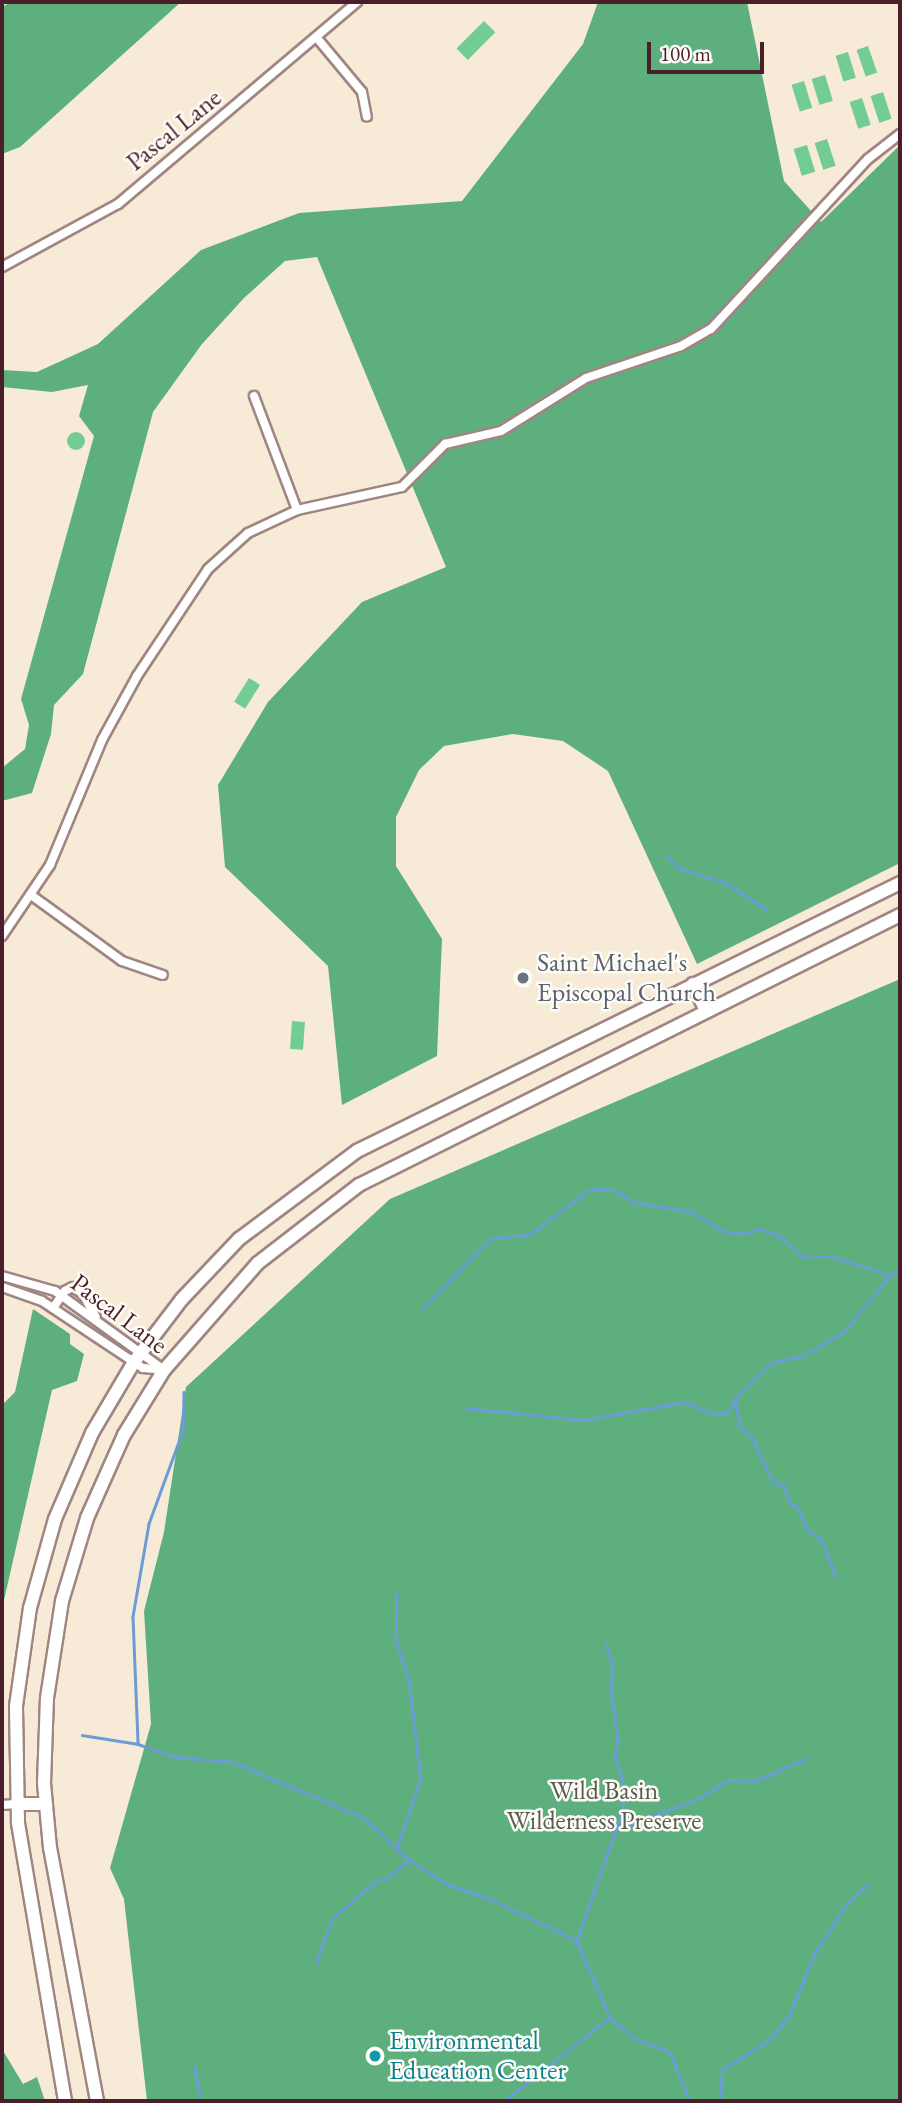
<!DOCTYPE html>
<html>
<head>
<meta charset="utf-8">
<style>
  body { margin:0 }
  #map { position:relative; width:902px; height:2103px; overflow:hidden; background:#f7ebd8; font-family:"EB Garamond",serif }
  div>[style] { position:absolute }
  .green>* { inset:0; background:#72cc94; transform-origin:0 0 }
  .round { border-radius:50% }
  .forest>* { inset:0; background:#5db07e }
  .stream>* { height:2.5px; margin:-1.25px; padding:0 1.25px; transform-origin:1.25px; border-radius:1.25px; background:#6c9cd5 }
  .roads { filter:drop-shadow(2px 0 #a08582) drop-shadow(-2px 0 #a08582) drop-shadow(0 2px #a08582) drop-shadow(0 -2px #a08582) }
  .minor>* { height:8px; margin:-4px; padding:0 4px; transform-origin:4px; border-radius:4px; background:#fff }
  .highway>* { height:12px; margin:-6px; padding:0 6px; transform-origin:6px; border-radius:6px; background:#fff }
  .dots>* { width:19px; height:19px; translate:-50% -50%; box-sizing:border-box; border:4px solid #fdfcf7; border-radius:50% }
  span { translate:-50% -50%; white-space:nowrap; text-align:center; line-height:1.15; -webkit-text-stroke:5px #fdfcf7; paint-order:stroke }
  .street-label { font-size:26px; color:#4a1f2b }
  .worship-label { font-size:26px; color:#5b616d }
  .left { translate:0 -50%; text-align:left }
  .park-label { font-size:26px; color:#585c50 }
  .culture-label { font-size:26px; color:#0d838f }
  .frame { position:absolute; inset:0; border:4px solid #4a1f2b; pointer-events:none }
  .scale { position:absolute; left:647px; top:42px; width:117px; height:32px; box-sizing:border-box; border:4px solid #4a1f2b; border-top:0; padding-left:9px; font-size:21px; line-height:24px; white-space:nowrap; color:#4a1f2b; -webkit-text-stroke:5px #fdfcf7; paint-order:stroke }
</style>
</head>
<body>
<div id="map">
  <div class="green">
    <div style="left:484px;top:21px;width:16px;height:39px;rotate:45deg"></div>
    <div style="left:868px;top:46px;width:28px;height:12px;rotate:71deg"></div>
    <div style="left:848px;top:52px;width:27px;height:13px;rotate:73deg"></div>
    <div style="left:825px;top:75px;width:27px;height:14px;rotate:73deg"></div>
    <div style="left:804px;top:81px;width:28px;height:13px;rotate:73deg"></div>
    <div style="left:883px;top:92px;width:28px;height:13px;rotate:72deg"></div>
    <div style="left:862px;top:98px;width:28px;height:13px;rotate:72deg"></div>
    <div style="left:827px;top:139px;width:28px;height:13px;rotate:72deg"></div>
    <div style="left:807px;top:145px;width:28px;height:14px;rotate:73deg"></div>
    <div class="round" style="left:67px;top:432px;width:18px;height:18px"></div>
    <div style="left:249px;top:678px;width:13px;height:28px;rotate:32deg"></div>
    <div style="left:292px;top:1021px;width:13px;height:28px;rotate:4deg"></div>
  </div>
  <div class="forest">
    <div style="clip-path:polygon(11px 2px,181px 2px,20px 147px,2px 154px,2px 7px)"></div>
    <div style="clip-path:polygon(598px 2px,747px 2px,784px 181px,821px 222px,900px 145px,900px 863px,697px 964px,608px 771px,563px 741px,513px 734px,444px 746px,419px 770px,396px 817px,396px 866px,442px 939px,437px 1056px,342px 1105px,328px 966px,225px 867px,218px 785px,268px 702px,362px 602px,446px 567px,317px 257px,285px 261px,244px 298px,202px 344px,153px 412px,83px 674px,54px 705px,51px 734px,32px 793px,2px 801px,2px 768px,25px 749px,29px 725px,21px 699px,94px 436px,79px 416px,88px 385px,52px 392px,2px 387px,2px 370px,37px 372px,98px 344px,201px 250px,299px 213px,462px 201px,583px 44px)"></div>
    <div style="clip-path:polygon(900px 979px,900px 2101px,147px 2101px,124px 1899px,110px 1868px,151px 1724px,144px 1611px,164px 1532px,186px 1387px,390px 1199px)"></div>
    <div style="clip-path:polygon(33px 1309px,70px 1334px,70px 1344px,84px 1354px,77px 1381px,52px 1390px,2px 1609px,2px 1405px,15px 1392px)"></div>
    <div style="clip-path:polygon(2px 2049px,23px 2084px,37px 2077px,45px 2101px,2px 2101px)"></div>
  </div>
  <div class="stream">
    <div style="left:666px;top:856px;width:20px;rotate:41deg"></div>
    <div style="left:681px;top:869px;width:45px;rotate:16.8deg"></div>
    <div style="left:724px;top:882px;width:50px;rotate:32.7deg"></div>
    <div style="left:422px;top:1309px;width:99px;rotate:-45.8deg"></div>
    <div style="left:491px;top:1238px;width:38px;rotate:-5deg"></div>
    <div style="left:529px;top:1235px;width:75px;rotate:-36.9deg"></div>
    <div style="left:589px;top:1190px;width:12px;rotate:-5deg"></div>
    <div style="left:601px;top:1189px;width:14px;rotate:4deg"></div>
    <div style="left:615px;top:1190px;width:22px;rotate:34deg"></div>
    <div style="left:633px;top:1202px;width:60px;rotate:9.6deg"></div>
    <div style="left:692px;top:1212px;width:36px;rotate:32deg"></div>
    <div style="left:723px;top:1231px;width:19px;rotate:9deg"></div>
    <div style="left:742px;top:1234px;width:19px;rotate:-16deg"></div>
    <div style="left:760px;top:1229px;width:21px;rotate:19deg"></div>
    <div style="left:780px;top:1236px;width:31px;rotate:42deg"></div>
    <div style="left:803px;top:1257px;width:31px"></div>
    <div style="left:834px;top:1257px;width:59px;rotate:17.8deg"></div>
    <div style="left:184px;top:1392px;width:39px;rotate:91deg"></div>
    <div style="left:183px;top:1431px;width:99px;rotate:110.1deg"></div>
    <div style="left:149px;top:1524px;width:94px;rotate:99.8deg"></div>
    <div style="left:133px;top:1617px;width:127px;rotate:87.7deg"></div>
    <div style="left:138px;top:1744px;width:39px;rotate:19deg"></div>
    <div style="left:175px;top:1757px;width:58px;rotate:4.9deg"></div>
    <div style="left:233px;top:1762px;width:142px;rotate:23.1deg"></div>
    <div style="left:364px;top:1818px;width:62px;rotate:43deg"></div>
    <div style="left:409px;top:1860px;width:48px;rotate:31.4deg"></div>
    <div style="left:450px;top:1885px;width:46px;rotate:19.2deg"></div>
    <div style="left:493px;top:1900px;width:93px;rotate:26deg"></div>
    <div style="left:735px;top:1398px;width:28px;rotate:80deg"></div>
    <div style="left:740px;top:1426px;width:16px;rotate:43deg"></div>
    <div style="left:752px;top:1437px;width:50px;rotate:65deg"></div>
    <div style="left:773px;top:1482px;width:10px;rotate:17deg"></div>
    <div style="left:783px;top:1485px;width:22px;rotate:66deg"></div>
    <div style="left:792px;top:1505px;width:6px;rotate:18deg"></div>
    <div style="left:798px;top:1507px;width:26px;rotate:67deg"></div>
    <div style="left:808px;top:1531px;width:13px;rotate:27deg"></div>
    <div style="left:820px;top:1537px;width:44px;rotate:67.5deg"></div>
    <div style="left:466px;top:1408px;width:118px;rotate:5.9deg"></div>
    <div style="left:583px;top:1420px;width:104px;rotate:-10deg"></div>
    <div style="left:685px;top:1402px;width:31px;rotate:22deg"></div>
    <div style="left:714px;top:1414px;width:14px;rotate:-4deg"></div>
    <div style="left:728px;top:1413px;width:17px;rotate:-65deg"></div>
    <div style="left:735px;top:1398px;width:50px;rotate:-44.2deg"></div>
    <div style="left:771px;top:1363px;width:32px;rotate:-13deg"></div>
    <div style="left:802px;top:1356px;width:48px;rotate:-29.7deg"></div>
    <div style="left:844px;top:1332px;width:73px;rotate:-51.1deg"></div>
    <div style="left:890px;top:1275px;width:11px;rotate:-27deg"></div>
    <div style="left:397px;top:1593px;width:47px;rotate:91.2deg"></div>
    <div style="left:396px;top:1640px;width:41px;rotate:71.6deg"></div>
    <div style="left:409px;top:1679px;width:102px;rotate:83.2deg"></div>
    <div style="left:421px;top:1780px;width:72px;rotate:109.4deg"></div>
    <div style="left:606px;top:1642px;width:28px;rotate:75deg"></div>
    <div style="left:613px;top:1669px;width:21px;rotate:95deg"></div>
    <div style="left:611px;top:1690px;width:49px;rotate:81.9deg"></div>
    <div style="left:618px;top:1739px;width:18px;rotate:99deg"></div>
    <div style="left:615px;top:1757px;width:26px;rotate:72deg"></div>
    <div style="left:623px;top:1782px;width:28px;rotate:90deg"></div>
    <div style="left:623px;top:1810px;width:139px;rotate:109.3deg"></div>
    <div style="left:577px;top:1941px;width:83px;rotate:66.5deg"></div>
    <div style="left:610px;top:2017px;width:33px;rotate:41deg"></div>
    <div style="left:635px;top:2039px;width:37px;rotate:20deg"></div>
    <div style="left:670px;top:2052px;width:53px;rotate:67.8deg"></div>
    <div style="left:82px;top:1735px;width:57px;rotate:9.1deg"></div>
    <div style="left:618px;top:1829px;width:85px;rotate:-20.6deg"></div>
    <div style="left:698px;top:1799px;width:36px;rotate:-32deg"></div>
    <div style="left:729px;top:1780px;width:26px;rotate:2deg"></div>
    <div style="left:755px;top:1781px;width:55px;rotate:-23.7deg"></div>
    <div style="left:316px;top:1963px;width:47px;rotate:-70deg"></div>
    <div style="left:332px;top:1919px;width:60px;rotate:-40.9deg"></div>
    <div style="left:377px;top:1880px;width:9px;rotate:-6deg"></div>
    <div style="left:386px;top:1879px;width:30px;rotate:-40deg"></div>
    <div style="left:195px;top:2067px;width:35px;rotate:80deg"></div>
    <div style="left:504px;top:2101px;width:135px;rotate:-38.4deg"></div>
    <div style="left:720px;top:2101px;width:31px;rotate:-86deg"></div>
    <div style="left:722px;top:2070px;width:54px;rotate:-32.2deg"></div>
    <div style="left:768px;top:2041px;width:33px;rotate:-50deg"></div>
    <div style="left:789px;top:2016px;width:67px;rotate:-68deg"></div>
    <div style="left:814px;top:1954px;width:59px;rotate:-56.9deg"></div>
    <div style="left:846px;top:1905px;width:30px;rotate:-44deg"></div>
  </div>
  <div class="roads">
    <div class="minor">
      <div style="left:317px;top:38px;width:70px;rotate:50.2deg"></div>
      <div style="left:362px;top:92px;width:25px;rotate:79deg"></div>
      <div style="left:2px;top:267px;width:132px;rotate:-28.5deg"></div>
      <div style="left:118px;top:204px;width:313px;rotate:-40.2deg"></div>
      <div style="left:254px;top:396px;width:122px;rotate:69.3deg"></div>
      <div style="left:31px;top:895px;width:112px;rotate:36deg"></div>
      <div style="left:122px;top:961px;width:43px;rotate:18.9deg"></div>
      <div style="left:2px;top:936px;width:86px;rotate:-55.9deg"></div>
      <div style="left:50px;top:865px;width:135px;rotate:-67.4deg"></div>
      <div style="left:102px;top:740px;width:73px;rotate:-61.3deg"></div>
      <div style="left:137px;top:676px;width:128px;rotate:-56.4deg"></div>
      <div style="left:208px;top:569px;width:54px;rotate:-42deg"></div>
      <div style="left:248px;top:533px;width:54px;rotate:-25.1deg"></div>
      <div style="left:297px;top:510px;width:107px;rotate:-12.4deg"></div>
      <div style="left:402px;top:487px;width:61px;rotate:-45deg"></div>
      <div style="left:445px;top:444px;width:57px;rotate:-13.1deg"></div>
      <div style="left:501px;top:431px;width:100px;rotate:-31.9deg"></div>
      <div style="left:586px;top:378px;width:100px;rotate:-18.6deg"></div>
      <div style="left:681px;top:346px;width:34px;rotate:-30deg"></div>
      <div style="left:711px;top:329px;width:231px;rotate:-47.3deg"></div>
      <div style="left:868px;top:159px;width:41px;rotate:-38deg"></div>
      <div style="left:2px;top:1276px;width:55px;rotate:15.8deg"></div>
      <div style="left:55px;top:1291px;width:135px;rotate:35.9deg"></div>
      <div style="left:2px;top:1287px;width:42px;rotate:19.3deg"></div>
      <div style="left:42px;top:1301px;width:121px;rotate:33.6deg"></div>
      <div style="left:143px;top:1368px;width:21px;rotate:5deg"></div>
      <div style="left:53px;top:1308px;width:21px;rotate:-55deg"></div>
      <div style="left:65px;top:1291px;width:9px;rotate:-27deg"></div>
      <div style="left:73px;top:1287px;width:12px;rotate:35deg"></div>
      <div style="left:83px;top:1294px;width:26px;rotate:61deg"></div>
      <div style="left:2px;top:1805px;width:14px;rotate:-4deg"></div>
    </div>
    <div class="highway">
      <div style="left:693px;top:984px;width:30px;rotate:64deg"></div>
      <div style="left:16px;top:1804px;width:30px"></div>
      <div style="left:65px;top:2101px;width:283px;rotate:-99.6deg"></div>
      <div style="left:18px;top:1822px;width:116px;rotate:-91deg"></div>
      <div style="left:16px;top:1706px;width:99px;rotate:-81.9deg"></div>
      <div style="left:30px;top:1608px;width:92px;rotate:-74.3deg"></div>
      <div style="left:55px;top:1519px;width:94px;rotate:-66.7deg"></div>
      <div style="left:92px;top:1433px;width:82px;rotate:-59.4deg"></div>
      <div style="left:134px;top:1362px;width:79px;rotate:-52.7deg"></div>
      <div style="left:182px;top:1299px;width:83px;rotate:-46.5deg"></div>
      <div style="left:239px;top:1239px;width:147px;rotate:-36.7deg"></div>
      <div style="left:357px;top:1151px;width:606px;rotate:-26.27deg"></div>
      <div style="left:97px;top:2101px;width:257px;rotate:-100.5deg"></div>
      <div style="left:50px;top:1848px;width:65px;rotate:-95.3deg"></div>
      <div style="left:44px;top:1783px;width:85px;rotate:-88deg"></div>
      <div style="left:47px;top:1698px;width:98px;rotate:-81.2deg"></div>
      <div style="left:62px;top:1601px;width:87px;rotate:-73.2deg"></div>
      <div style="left:87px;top:1518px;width:91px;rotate:-66deg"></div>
      <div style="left:124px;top:1435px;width:76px;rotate:-58.4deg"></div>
      <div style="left:164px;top:1370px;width:142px;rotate:-48.7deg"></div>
      <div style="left:258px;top:1263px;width:128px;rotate:-37.7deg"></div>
      <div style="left:359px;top:1185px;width:605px;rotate:-26.52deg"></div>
    </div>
  </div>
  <div class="dots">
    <div style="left:523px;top:978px;background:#6b7280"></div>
    <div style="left:375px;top:2056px;background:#0f9aa8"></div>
  </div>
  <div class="street-label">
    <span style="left:174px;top:130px;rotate:-39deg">Pascal Lane</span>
    <span style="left:119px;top:1314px;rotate:37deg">Pascal Lane</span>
  </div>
  <div class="worship-label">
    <span class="left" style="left:537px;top:978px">Saint Michael's<br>Episcopal Church</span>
  </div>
  <div class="park-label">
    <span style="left:604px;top:1806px">Wild Basin<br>Wilderness Preserve</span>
  </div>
  <div class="culture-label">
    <span class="left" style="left:389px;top:2056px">Environmental<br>Education Center</span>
  </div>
  <div class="frame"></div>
  <div class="scale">100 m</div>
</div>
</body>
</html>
